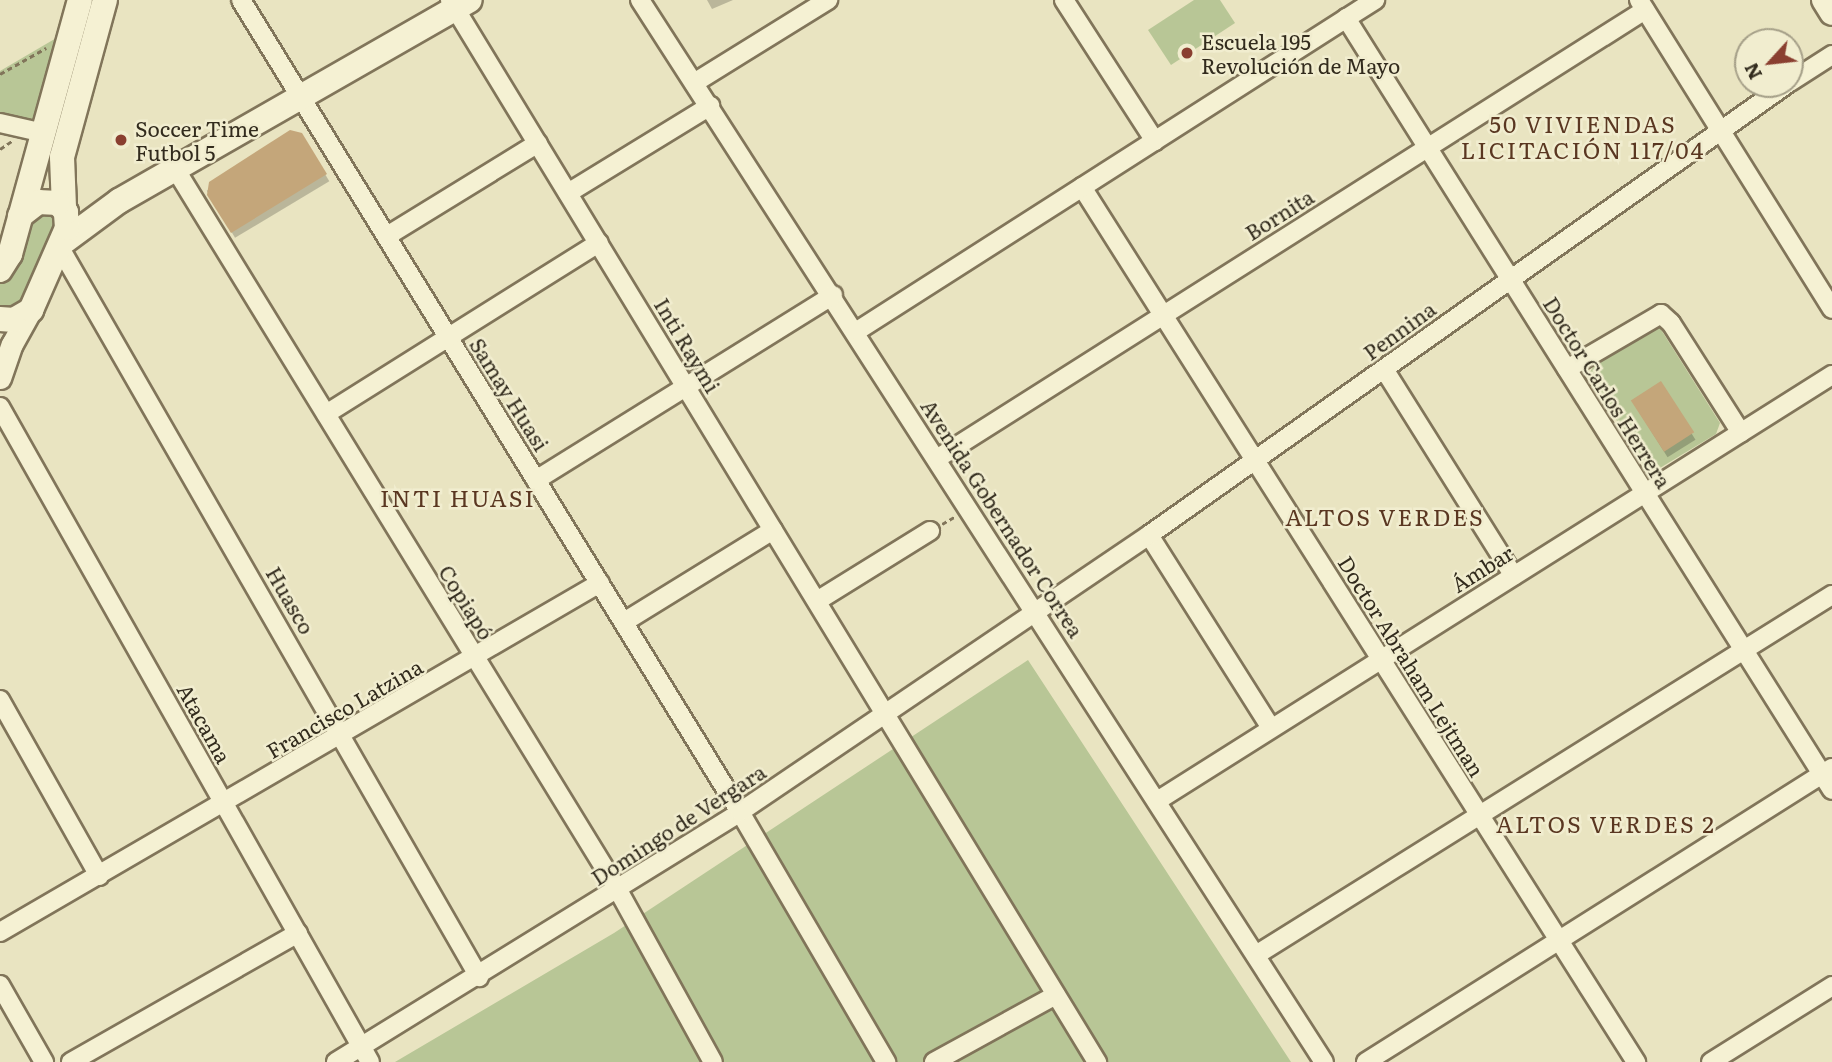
<!DOCTYPE html>
<html>
<head>
<meta charset="utf-8">
<style>
  body { margin:0 }
  #map { position:relative; width:1832px; height:1062px; overflow:hidden; background:#e9e4c1; font-family:Literata,serif }
  div>[style] { position:absolute }
  .green>* { inset:0; background:#b8c696 }
  .shadow>* { inset:0; background:#0003; transform-origin:0 0 }
  .building>* { inset:0; background:#c4a67a; transform-origin:0 0 }
  .path>* { height:2.5px; margin-top:-1.25px; transform-origin:0; background:repeating-linear-gradient(90deg,#81755a 0 5px,transparent 0 8.5px) }
  .roads { filter:drop-shadow(2px 0 #81755a) drop-shadow(-2px 0 #81755a) drop-shadow(0 2px #81755a) drop-shadow(0 -2px #81755a) }
  .minor>* { height:18px; margin:-9px; padding:0 9px; transform-origin:9px; border-radius:9px; background:#f5f1d3 }
  .tertiary>* { height:21px; margin:-10.5px; padding:0 10.5px; transform-origin:10.5px; border-radius:10.5px; background:#f5f1d3 }
  .secondary>* { height:24px; margin:-12px; padding:0 12px; transform-origin:12px; border-radius:12px; background:#f5f1d3 }
  .dots>* { width:19px; height:19px; translate:-50% -50%; box-sizing:border-box; border:4px solid #f1edcf; border-radius:50% }
  span { translate:-50% -50%; white-space:nowrap; text-align:center; line-height:1.15; -webkit-text-stroke:5px #f1edcf; paint-order:stroke }
  .poi-label { font-size:21px; color:#322b1d }
  .left { translate:0 -50%; text-align:left }
  .street-label { font-size:21px; color:#322b1d }
  .neighbourhood-label { font-size:23px; color:#5a3721; letter-spacing:2px }
  .north { position:absolute; left:1734px; top:28px; width:70px; height:70px; box-sizing:border-box; background:#f1edcf; border:2px solid #a59f88; border-radius:50%; rotate:243deg; font-size:19px; font-weight:700; line-height:28px; text-align:center; color:#322b1d }
  .north::after { content:''; display:block; margin:auto; width:24px; height:32px; background:#8a3f30; clip-path:polygon(50% 0,100% 100%,50% 72%,0 100%) }
</style>
</head>
<body>
<div id="map">
  <div class="green">
    <div style="clip-path:polygon(1194px 0,1220px 0,1235px 23px,1171px 65px,1148px 30px)"></div>
    <div style="clip-path:polygon(58px 37px,38px 117px,28px 122px,0 115px,0 71px)"></div>
    <div style="clip-path:polygon(37px 211px,60px 216px,20px 307px,0 309px,0 281px,28px 240px)"></div>
    <div style="clip-path:polygon(1660px 328px,1720px 423px,1716px 434px,1655px 471px,1643px 465px,1589px 374px,1596px 362px,1648px 329px)"></div>
    <div style="clip-path:polygon(1028px 660px,1291px 1062px,395px 1062px,614px 933px)"></div>
  </div>
  <div class="shadow">
    <div style="clip-path:polygon(707px 0,733px 0,712px 9px)"></div>
    <div style="left:301px;top:134px;width:55px;height:110px;rotate:59deg"></div>
    <div style="left:1660px;top:383px;width:67px;height:33px;rotate:58deg"></div>
  </div>
  <div class="building">
    <div style="clip-path:polygon(290px 130px,302px 133px,327px 174px,231px 233px,207px 195px,209px 182px)"></div>
    <div style="left:1661px;top:381px;width:61px;height:36px;rotate:57deg"></div>
  </div>
  <div class="path">
    <div style="left:0;top:74px;width:53px;rotate:-29.5deg"></div>
    <div style="left:0;top:149px;width:14px;rotate:-34deg"></div>
    <div style="left:942px;top:524px;width:14px;rotate:-30deg"></div>
  </div>
  <div class="roads">
    <div class="minor">
      <div style="left:241px;top:0;width:953px;rotate:58.43deg"></div>
      <div style="left:740px;top:812px;width:290px;rotate:59.7deg"></div>
      <div style="left:450px;top:0;width:1244px;rotate:58.65deg"></div>
      <div style="left:640px;top:0;width:1263px;rotate:57.22deg"></div>
      <div style="left:1064px;top:0;width:168px;rotate:57.2deg"></div>
      <div style="left:1639px;top:0;width:364px;rotate:58deg"></div>
      <div style="left:1346px;top:18px;width:912px;rotate:57.81deg"></div>
      <div style="left:1790px;top:82px;width:50px;rotate:-32.7deg"></div>
      <div style="left:694px;top:83px;width:158px;rotate:-31.8deg"></div>
      <div style="left:0;top:123px;width:45px;rotate:12.8deg"></div>
      <div style="left:176px;top:170px;width:845px;rotate:58.45deg"></div>
      <div style="left:618px;top:890px;width:196px;rotate:61.1deg"></div>
      <div style="left:1082px;top:187px;width:1036px;rotate:57.66deg"></div>
      <div style="left:568px;top:193px;width:167px;rotate:-31.5deg"></div>
      <div style="left:387px;top:236px;width:177px;rotate:-31.6deg"></div>
      <div style="left:60px;top:248px;width:841px;rotate:60.11deg"></div>
      <div style="left:857px;top:331px;width:615px;rotate:-32.58deg"></div>
      <div style="left:1384px;top:369px;width:244px;rotate:57.9deg"></div>
      <div style="left:1567px;top:369px;width:109px;rotate:-30.3deg"></div>
      <div style="left:1661px;top:314px;width:13px;rotate:42deg"></div>
      <div style="left:1671px;top:323px;width:130px;rotate:57.5deg"></div>
      <div style="left:0;top:407px;width:752px;rotate:60.54deg"></div>
      <div style="left:326px;top:414px;width:322px;rotate:-32.1deg"></div>
      <div style="left:938px;top:458px;width:837px;rotate:-32.36deg"></div>
      <div style="left:536px;top:480px;width:350px;rotate:-31.9deg"></div>
      <div style="left:1149px;top:535px;width:228px;rotate:57.7deg"></div>
      <div style="left:817px;top:601px;width:133px;rotate:-31.8deg"></div>
      <div style="left:624px;top:622px;width:175px;rotate:-31.7deg"></div>
      <div style="left:0;top:700px;width:202px;rotate:60.6deg"></div>
      <div style="left:1157px;top:801px;width:798px;rotate:-32.26deg"></div>
      <div style="left:0;top:932px;width:694px;rotate:-30.19deg"></div>
      <div style="left:1256px;top:955px;width:679px;rotate:-32.01deg"></div>
      <div style="left:0;top:985px;width:89px;rotate:60.3deg"></div>
      <div style="left:71px;top:1062px;width:261px;rotate:-29.6deg"></div>
      <div style="left:336px;top:1062px;width:475px;rotate:-31.7deg"></div>
      <div style="left:740px;top:812px;width:494px;rotate:-34.1deg"></div>
      <div style="left:1149px;top:535px;width:781px;rotate:-35.26deg"></div>
      <div style="left:934px;top:1062px;width:139px;rotate:-28.8deg"></div>
      <div style="left:1366px;top:1062px;width:551px;rotate:-32.25deg"></div>
      <div style="left:1711px;top:1062px;width:143px;rotate:-32.1deg"></div>
    </div>
    <div class="tertiary">
      <div style="left:0;top:378px;width:36px;rotate:-71deg"></div>
      <div style="left:12px;top:344px;width:39px;rotate:-61deg"></div>
    </div>
    <div class="secondary">
      <div style="left:1824px;top:0;width:15px;rotate:58deg"></div>
      <div style="left:64px;top:207px;width:50px;rotate:-92.3deg"></div>
      <div style="left:62px;top:157px;width:163px;rotate:-74.7deg"></div>
      <div style="left:62px;top:243px;width:71px;rotate:-36.4deg"></div>
      <div style="left:119px;top:201px;width:404px;rotate:-29.8deg"></div>
      <div style="left:0;top:270px;width:19px;rotate:-58deg"></div>
      <div style="left:10px;top:254px;width:263px;rotate:-74.6deg"></div>
      <div style="left:0;top:319px;width:14px;rotate:4deg"></div>
      <div style="left:14px;top:320px;width:20px;rotate:-30deg"></div>
      <div style="left:31px;top:310px;width:90px;rotate:-66.3deg"></div>
      <div style="left:67px;top:228px;width:16px;rotate:-94deg"></div>
      <div style="left:66px;top:212px;width:12px;rotate:-132deg"></div>
      <div style="left:58px;top:203px;width:20px;rotate:-177deg"></div>
      <div style="left:38px;top:202px;width:23px;rotate:142deg"></div>
    </div>
  </div>
  <div class="dots">
    <div style="left:1187px;top:53px;background:#8a3f30"></div>
    <div style="left:121px;top:140px;background:#8a3f30"></div>
  </div>
  <div class="poi-label">
    <span class="left" style="left:1201px;top:53px">Escuela 195<br>Revolución de Mayo</span>
    <span class="left" style="left:135px;top:140px">Soccer Time<br>Futbol 5</span>
  </div>
  <div class="street-label">
    <span style="left:1279px;top:214px;rotate:-32deg">Bornita</span>
    <span style="left:1399px;top:330px;rotate:-36deg">Pennina</span>
    <span style="left:688px;top:345px;rotate:59deg">Inti Raymi</span>
    <span style="left:1608px;top:392px;rotate:58deg">Doctor Carlos Herrera</span>
    <span style="left:510px;top:394px;rotate:58deg">Samay Huasi</span>
    <span style="left:1003px;top:518px;rotate:57deg">Avenida Gobernador Correa</span>
    <span style="left:1482px;top:568px;rotate:-32deg">Ámbar</span>
    <span style="left:291px;top:600px;rotate:60deg">Huasco</span>
    <span style="left:467px;top:602px;rotate:58deg">Copiapó</span>
    <span style="left:1412px;top:666px;rotate:58deg">Doctor Abraham Lejtman</span>
    <span style="left:344px;top:708px;rotate:-30deg">Francisco Latzina</span>
    <span style="left:205px;top:723px;rotate:61deg">Atacama</span>
    <span style="left:678px;top:824px;rotate:-33deg">Domingo de Vergara</span>
  </div>
  <div class="neighbourhood-label">
    <span style="left:1583px;top:136px">50 VIVIENDAS<br>LICITACIÓN 117/04</span>
    <span style="left:458px;top:497px">INTI HUASI</span>
    <span style="left:1385px;top:516px">ALTOS VERDES</span>
    <span style="left:1606px;top:823px">ALTOS VERDES 2</span>
  </div>
  <div class="north">N</div>
</div>
</body>
</html>
